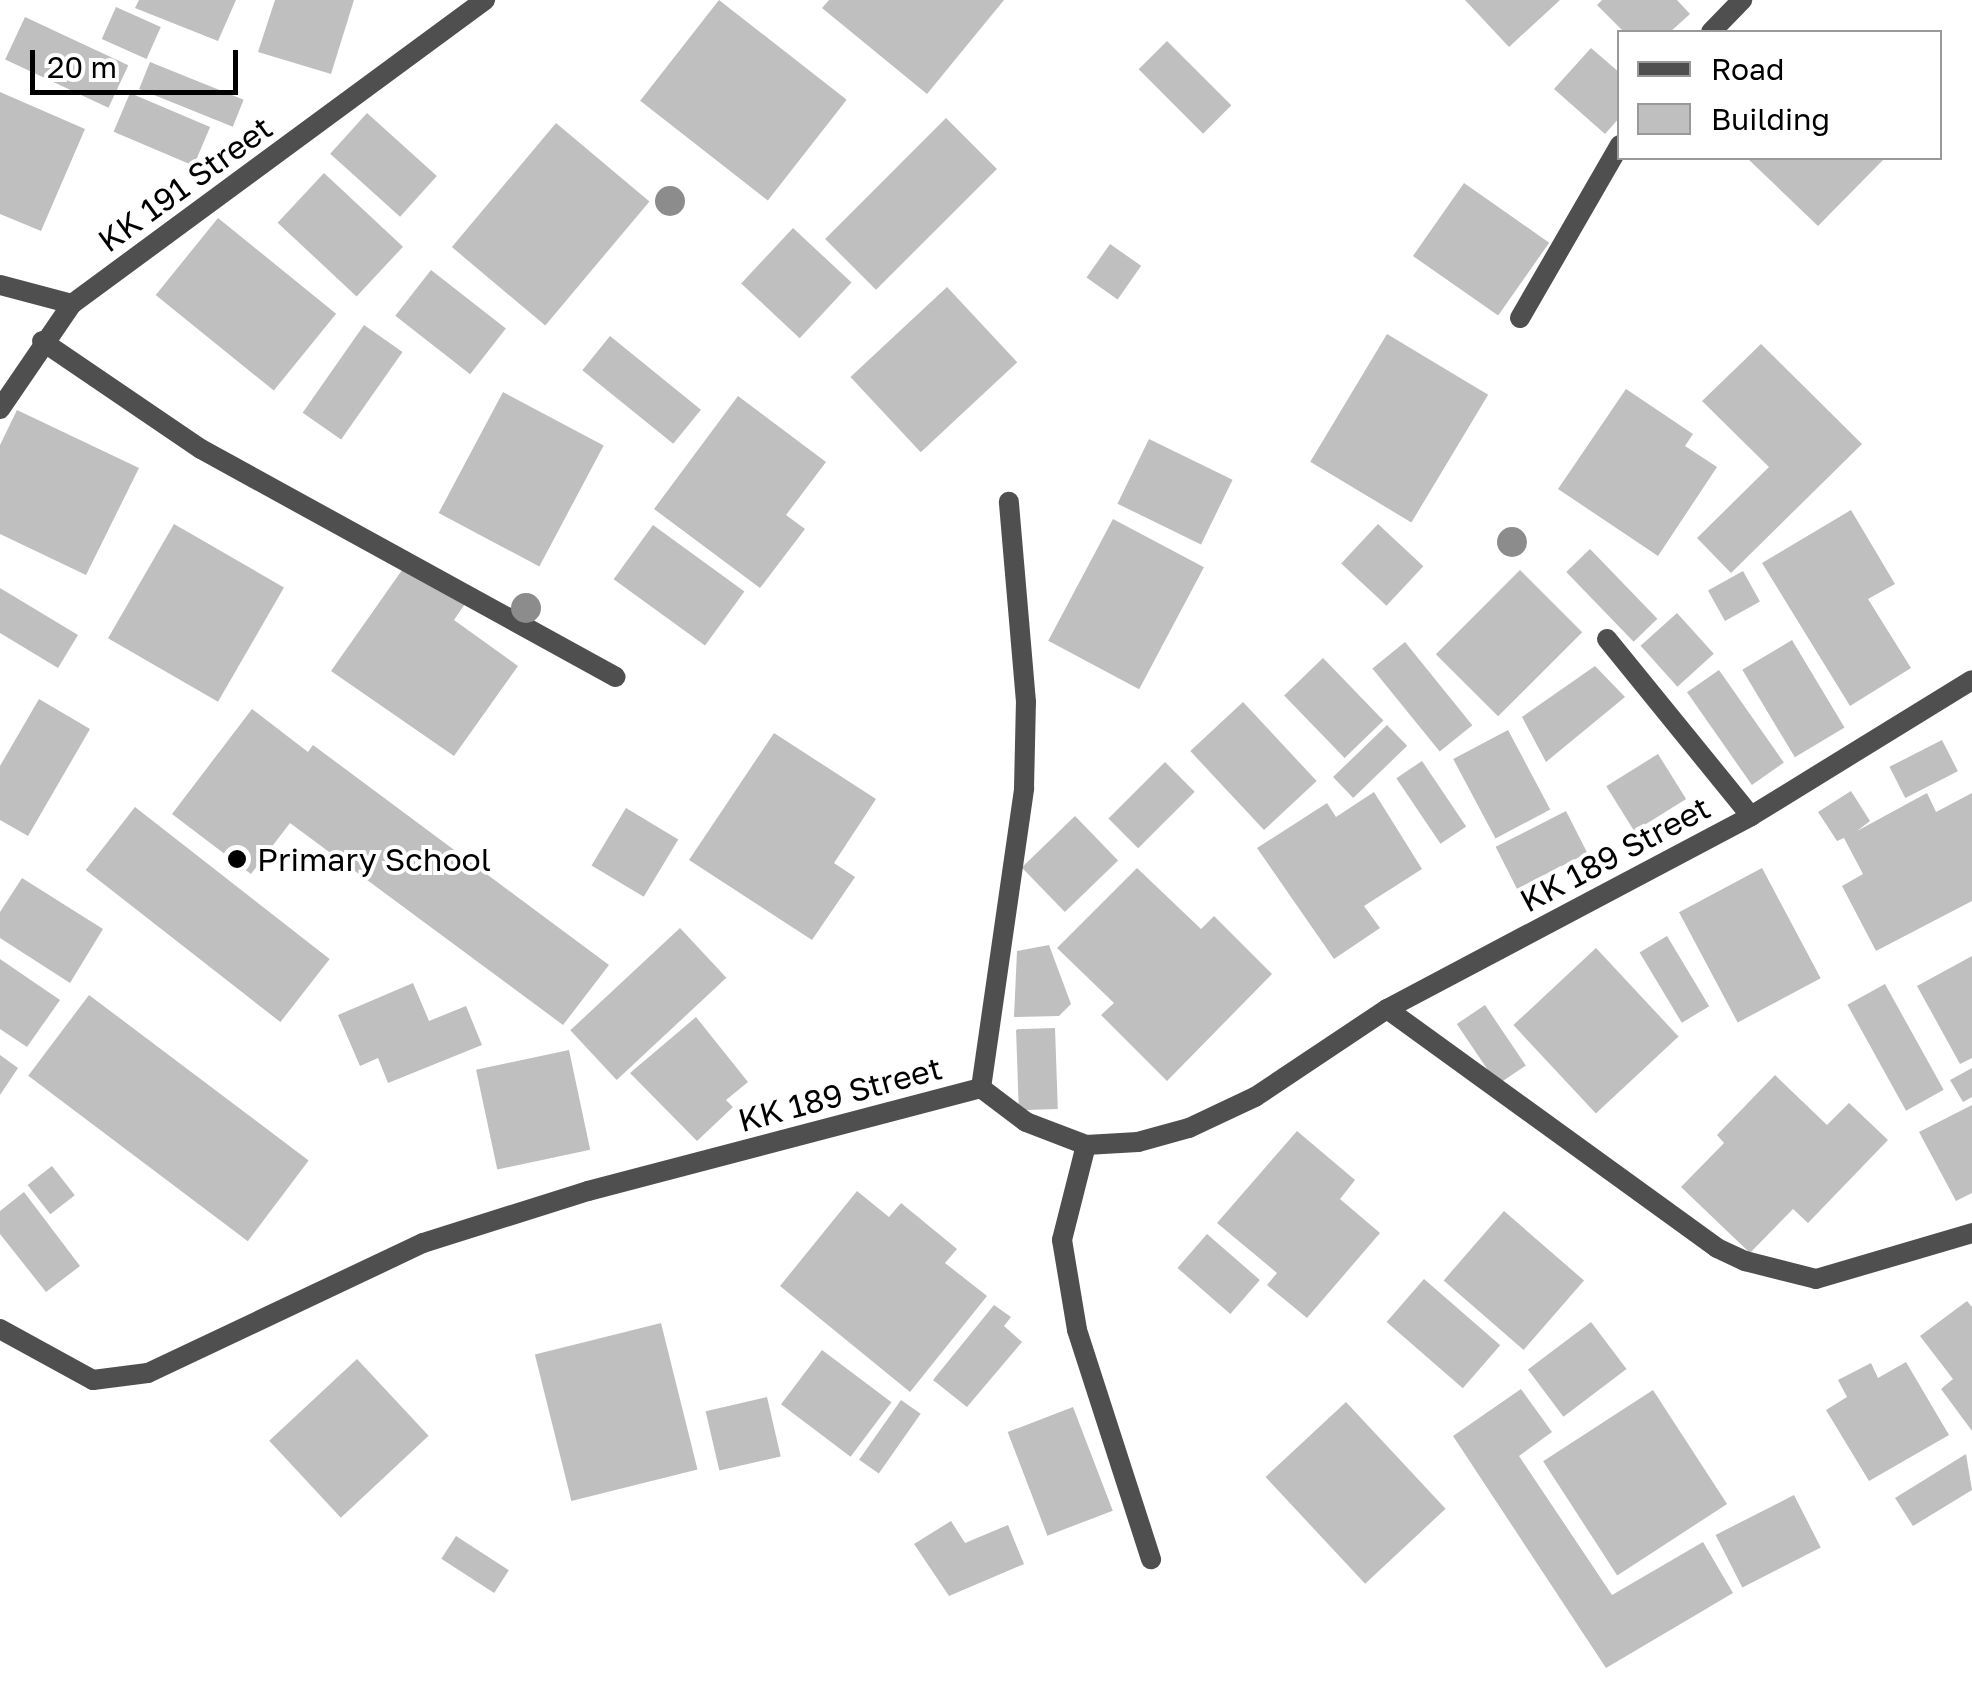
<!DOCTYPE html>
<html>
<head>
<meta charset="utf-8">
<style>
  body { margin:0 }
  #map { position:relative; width:1972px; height:1701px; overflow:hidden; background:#fff; font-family:"Golos Text",sans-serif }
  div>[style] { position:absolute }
  .building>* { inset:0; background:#bfbfbf; transform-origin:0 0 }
  .minor>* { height:20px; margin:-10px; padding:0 10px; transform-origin:10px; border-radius:10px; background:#4f4f4f }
  .trees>* { width:30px; height:30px; margin:-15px; border-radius:50%; background:#8c8c8c }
  .dots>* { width:28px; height:28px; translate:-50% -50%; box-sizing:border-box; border:5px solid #fff; border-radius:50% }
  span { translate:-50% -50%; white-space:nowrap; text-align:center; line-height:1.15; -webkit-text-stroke:8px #fff; paint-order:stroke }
  .street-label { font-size:32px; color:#000 }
  .poi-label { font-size:32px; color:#000 }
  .left { translate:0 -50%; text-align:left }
  .legend { position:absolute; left:1617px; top:30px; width:325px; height:130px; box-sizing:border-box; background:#fff; border:2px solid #999; margin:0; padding:12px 18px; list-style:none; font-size:30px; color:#000 }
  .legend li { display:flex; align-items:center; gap:20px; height:50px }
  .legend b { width:50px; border:2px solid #999 }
  .scale { position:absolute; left:30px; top:50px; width:208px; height:45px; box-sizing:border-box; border:5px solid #000; border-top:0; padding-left:12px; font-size:30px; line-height:35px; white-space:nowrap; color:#000; -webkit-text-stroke:8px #fff; paint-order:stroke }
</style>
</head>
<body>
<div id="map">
  <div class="building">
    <div style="clip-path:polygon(139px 0,236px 0,218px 41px,135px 8px)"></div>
    <div style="clip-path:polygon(275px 0,354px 0,331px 74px,258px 52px)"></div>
    <div style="left:719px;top:0;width:162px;height:128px;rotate:38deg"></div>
    <div style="clip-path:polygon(829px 0,1004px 0,927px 94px,822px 8px)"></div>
    <div style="clip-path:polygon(1465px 0,1560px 0,1509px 47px)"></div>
    <div style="clip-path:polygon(1602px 0,1677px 0,1690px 14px,1670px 32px,1624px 32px,1597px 5px)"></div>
    <div style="left:116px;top:7px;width:49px;height:35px;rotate:24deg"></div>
    <div style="left:25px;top:17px;width:114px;height:47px;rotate:25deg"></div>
    <div style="left:1167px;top:41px;width:91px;height:40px;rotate:45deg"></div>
    <div style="clip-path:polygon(1591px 48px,1620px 73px,1620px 117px,1605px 134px,1554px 89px)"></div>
    <div style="left:150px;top:62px;width:101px;height:29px;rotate:22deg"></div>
    <div style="clip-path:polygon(0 92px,85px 129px,41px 231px,0 214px)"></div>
    <div style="left:130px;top:93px;width:87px;height:42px;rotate:23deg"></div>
    <div style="left:367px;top:113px;width:94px;height:55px;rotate:42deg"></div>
    <div style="left:946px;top:118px;width:72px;height:171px;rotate:45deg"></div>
    <div style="left:556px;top:123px;width:122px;height:162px;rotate:40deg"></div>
    <div style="clip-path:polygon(1747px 158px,1885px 158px,1818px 226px)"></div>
    <div style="left:324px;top:173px;width:108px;height:68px;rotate:43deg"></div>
    <div style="left:1464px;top:183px;width:104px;height:89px;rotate:35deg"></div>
    <div style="left:218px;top:218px;width:152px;height:99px;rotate:39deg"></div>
    <div style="left:793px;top:228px;width:80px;height:76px;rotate:43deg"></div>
    <div style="left:1110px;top:244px;width:38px;height:41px;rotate:35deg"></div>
    <div style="left:431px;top:270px;width:95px;height:58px;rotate:38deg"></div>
    <div style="left:947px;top:287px;width:103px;height:132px;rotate:47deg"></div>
    <div style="left:364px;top:325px;width:47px;height:107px;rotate:35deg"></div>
    <div style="left:1387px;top:334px;width:118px;height:149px;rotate:31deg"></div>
    <div style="left:610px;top:336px;width:117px;height:44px;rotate:39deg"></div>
    <div style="clip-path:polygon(1761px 344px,1862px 444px,1731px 573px,1697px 538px,1769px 467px,1702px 401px)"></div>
    <div style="clip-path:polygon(1626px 389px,1693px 434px,1685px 446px,1717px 467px,1658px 556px,1558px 489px)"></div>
    <div style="left:503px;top:392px;width:114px;height:137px;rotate:28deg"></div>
    <div style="clip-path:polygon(738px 396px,826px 462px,786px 515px,805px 529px,760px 588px,654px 509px)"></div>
    <div style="clip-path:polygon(17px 410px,139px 468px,86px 575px,0 534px,0 445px)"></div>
    <div style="left:1149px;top:439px;width:93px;height:72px;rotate:26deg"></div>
    <div style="clip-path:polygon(1851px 510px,1895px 584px,1868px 599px,1911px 668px,1850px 706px,1762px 563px)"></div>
    <div style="left:1113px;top:519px;width:103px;height:138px;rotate:28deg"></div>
    <div style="left:174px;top:524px;width:127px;height:132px;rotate:30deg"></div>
    <div style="left:1378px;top:524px;width:62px;height:54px;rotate:43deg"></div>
    <div style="left:653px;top:525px;width:113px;height:67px;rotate:36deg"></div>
    <div style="left:1590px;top:549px;width:97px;height:33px;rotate:46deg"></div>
    <div style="clip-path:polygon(407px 563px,465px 604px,454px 620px,518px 666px,454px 756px,331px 671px)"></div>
    <div style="left:1520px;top:570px;width:88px;height:119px;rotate:45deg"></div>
    <div style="left:1743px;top:571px;width:35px;height:40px;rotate:61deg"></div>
    <div style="clip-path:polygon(0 588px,78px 635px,58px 668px,0 633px)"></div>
    <div style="left:1677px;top:613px;width:55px;height:49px;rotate:48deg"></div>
    <div style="left:1792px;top:640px;width:102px;height:58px;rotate:59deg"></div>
    <div style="left:1405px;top:642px;width:107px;height:42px;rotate:51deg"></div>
    <div style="left:1323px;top:658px;width:87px;height:54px;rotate:46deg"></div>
    <div style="clip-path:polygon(1595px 666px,1625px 697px,1546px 762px,1522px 717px)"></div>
    <div style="left:1719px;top:670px;width:113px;height:39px;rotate:55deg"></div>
    <div style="clip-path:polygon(39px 699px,90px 729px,28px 836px,0 820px,0 766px)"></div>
    <div style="left:1243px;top:702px;width:108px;height:72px;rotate:47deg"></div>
    <div style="clip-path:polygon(252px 709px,308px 752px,313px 745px,609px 965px,563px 1025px,290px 823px,251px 874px,172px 814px)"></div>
    <div style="left:1387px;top:725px;width:29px;height:75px;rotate:46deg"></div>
    <div style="left:1508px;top:730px;width:90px;height:62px;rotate:62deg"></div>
    <div style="clip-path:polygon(774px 733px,876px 799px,834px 863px,855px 877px,812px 940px,689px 860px)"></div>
    <div style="left:1942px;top:740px;width:35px;height:59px;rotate:63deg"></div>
    <div style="left:1658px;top:754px;width:53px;height:61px;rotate:58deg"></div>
    <div style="left:1422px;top:761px;width:79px;height:31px;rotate:56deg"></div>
    <div style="left:1165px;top:762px;width:42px;height:80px;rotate:45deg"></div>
    <div style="clip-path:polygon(1851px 791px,1870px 821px,1857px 831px,1927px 793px,1936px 812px,1972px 793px,1972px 901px,1876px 951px,1842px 886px,1863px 874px,1844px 838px,1837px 841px,1818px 812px)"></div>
    <div style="clip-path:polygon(1374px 792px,1422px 869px,1364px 906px,1380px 928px,1334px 959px,1257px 848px,1327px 803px,1336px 817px)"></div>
    <div style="left:135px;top:807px;width:247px;height:80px;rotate:38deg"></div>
    <div style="left:626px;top:808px;width:61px;height:67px;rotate:31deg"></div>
    <div style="left:1566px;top:811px;width:47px;height:79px;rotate:63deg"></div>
    <div style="left:1075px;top:816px;width:62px;height:74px;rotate:46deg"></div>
    <div style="clip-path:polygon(1137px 868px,1201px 929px,1214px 916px,1272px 974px,1167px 1081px,1101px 1015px,1114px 1003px,1057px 948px)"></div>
    <div style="left:1762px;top:868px;width:125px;height:94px;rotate:62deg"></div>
    <div style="clip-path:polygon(22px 878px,103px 929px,70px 983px,0 938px,0 912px)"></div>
    <div style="left:680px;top:928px;width:68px;height:150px;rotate:47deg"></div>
    <div style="left:1667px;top:936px;width:82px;height:32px;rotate:59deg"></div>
    <div style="clip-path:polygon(1049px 945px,1071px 1004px,1059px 1016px,1014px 1017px,1017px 951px)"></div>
    <div style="left:1596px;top:948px;width:121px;height:113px;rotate:47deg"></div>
    <div style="clip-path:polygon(1972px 956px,1972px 1058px,1960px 1064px,1917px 986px)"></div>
    <div style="clip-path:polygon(0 959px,60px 1000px,27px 1047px,0 1029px)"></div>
    <div style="clip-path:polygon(413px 983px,429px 1021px,466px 1006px,482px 1045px,388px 1083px,378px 1058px,360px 1066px,338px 1015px)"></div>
    <div style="left:1885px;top:984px;width:121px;height:43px;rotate:61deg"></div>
    <div style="left:89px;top:995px;width:275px;height:101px;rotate:37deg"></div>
    <div style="left:1485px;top:1005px;width:73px;height:34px;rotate:56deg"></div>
    <div style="clip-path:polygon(696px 1017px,748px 1082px,726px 1100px,733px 1107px,697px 1141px,630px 1073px)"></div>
    <div style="left:1055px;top:1028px;width:81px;height:39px;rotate:88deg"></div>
    <div style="left:569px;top:1050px;width:102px;height:95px;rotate:78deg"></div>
    <div style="clip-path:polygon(0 1055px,18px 1068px,0 1095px)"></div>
    <div style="clip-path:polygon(1972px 1068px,1972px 1097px,1963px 1102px,1950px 1080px)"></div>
    <div style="clip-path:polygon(1775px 1075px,1827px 1125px,1849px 1103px,1888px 1140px,1808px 1223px,1793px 1209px,1750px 1253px,1681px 1187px,1724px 1143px,1717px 1135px)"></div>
    <div style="clip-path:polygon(1972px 1105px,1972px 1193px,1956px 1201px,1919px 1132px)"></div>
    <div style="clip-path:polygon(1297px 1131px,1355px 1180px,1340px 1199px,1380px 1233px,1307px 1318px,1267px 1285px,1277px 1273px,1217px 1223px)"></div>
    <div style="left:52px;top:1166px;width:37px;height:31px;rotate:52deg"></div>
    <div style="clip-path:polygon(857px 1191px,889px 1217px,901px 1203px,957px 1249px,945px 1263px,987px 1296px,910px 1392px,780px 1286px)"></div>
    <div style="clip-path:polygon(24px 1192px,80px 1266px,46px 1292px,0 1234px,0 1211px)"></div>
    <div style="left:1504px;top:1211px;width:106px;height:92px;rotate:41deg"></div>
    <div style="left:1207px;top:1234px;width:70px;height:45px;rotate:41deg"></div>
    <div style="left:1424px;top:1279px;width:101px;height:57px;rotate:41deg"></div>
    <div style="clip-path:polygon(1967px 1301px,1972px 1307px,1972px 1431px,1941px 1389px,1953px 1379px,1920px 1336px)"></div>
    <div style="clip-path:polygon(994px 1305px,1011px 1317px,1004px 1326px,1022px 1342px,967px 1407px,933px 1380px)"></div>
    <div style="left:1591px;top:1322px;width:59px;height:79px;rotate:53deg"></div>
    <div style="left:661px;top:1323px;width:151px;height:130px;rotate:76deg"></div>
    <div style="left:822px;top:1350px;width:87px;height:68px;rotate:37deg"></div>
    <div style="left:357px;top:1359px;width:105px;height:120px;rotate:47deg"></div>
    <div style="clip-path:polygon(1906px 1362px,1949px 1435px,1869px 1481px,1826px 1410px,1847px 1397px,1838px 1380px,1871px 1363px,1878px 1378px)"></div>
    <div style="clip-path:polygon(1521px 1389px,1552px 1432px,1519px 1456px,1612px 1595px,1703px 1542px,1733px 1593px,1606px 1668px,1453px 1436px)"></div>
    <div style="left:1653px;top:1390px;width:136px;height:131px;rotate:57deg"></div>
    <div style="left:767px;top:1397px;width:61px;height:63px;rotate:77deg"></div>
    <div style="left:901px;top:1400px;width:24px;height:73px;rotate:35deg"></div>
    <div style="left:1346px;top:1402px;width:146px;height:110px;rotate:47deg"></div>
    <div style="left:1073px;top:1407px;width:111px;height:70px;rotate:69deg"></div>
    <div style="clip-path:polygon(1966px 1454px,1972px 1490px,1913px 1526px,1895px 1498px)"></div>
    <div style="left:1794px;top:1495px;width:59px;height:88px;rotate:63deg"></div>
    <div style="clip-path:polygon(951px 1521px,965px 1543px,1008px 1525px,1024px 1564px,949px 1596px,914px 1544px)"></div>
    <div style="left:456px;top:1536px;width:63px;height:27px;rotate:33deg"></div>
  </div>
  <div class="minor">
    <div style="left:1711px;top:32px;width:45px;rotate:-45.9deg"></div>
    <div style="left:0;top:285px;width:74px;rotate:14.8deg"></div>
    <div style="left:1520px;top:318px;width:200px;rotate:-60deg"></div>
    <div style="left:42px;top:341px;width:192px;rotate:34.2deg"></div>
    <div style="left:201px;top:449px;width:473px;rotate:28.8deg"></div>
    <div style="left:0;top:409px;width:127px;rotate:-55.6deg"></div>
    <div style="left:72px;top:304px;width:513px;rotate:-36.36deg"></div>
    <div style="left:1607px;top:639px;width:228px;rotate:50.9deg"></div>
    <div style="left:1387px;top:1009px;width:407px;rotate:35.9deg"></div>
    <div style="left:1717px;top:1248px;width:31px;rotate:25deg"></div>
    <div style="left:1745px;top:1261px;width:73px;rotate:14.2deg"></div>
    <div style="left:1816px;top:1279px;width:163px;rotate:-16.4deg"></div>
    <div style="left:981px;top:1088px;width:303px;rotate:-81.8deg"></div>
    <div style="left:1024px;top:788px;width:86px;rotate:-88.7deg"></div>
    <div style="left:1026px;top:702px;width:201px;rotate:-94.9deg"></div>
    <div style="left:1086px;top:1145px;width:98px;rotate:104.2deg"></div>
    <div style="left:1062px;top:1240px;width:91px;rotate:80.5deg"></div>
    <div style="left:1077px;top:1330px;width:241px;rotate:72.1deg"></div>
    <div style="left:0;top:1329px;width:106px;rotate:28.7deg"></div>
    <div style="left:93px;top:1380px;width:55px;rotate:-7.3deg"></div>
    <div style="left:148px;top:1373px;width:304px;rotate:-25.3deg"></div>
    <div style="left:423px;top:1243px;width:173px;rotate:-17.5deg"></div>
    <div style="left:588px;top:1191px;width:406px;rotate:-14.7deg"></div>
    <div style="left:981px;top:1088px;width:56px;rotate:37.1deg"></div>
    <div style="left:1026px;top:1122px;width:64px;rotate:21deg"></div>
    <div style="left:1086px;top:1145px;width:52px;rotate:-3.3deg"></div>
    <div style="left:1138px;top:1142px;width:53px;rotate:-15.4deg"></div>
    <div style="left:1189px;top:1128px;width:73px;rotate:-25.2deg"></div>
    <div style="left:1255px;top:1097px;width:159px;rotate:-33.7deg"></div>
    <div style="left:1387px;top:1009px;width:412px;rotate:-27.9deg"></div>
    <div style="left:1751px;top:816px;width:259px;rotate:-31.6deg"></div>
  </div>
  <div class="trees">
    <div style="left:670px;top:201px"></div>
    <div style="left:1512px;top:542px"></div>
    <div style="left:526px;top:608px"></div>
  </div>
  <div class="dots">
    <div style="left:237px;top:859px;background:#000"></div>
  </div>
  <div class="street-label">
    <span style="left:185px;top:184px;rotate:-36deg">KK 191 Street</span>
    <span style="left:1615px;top:854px;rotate:-28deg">KK 189 Street</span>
    <span style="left:840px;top:1094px;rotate:-15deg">KK 189 Street</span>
  </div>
  <div class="poi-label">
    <span class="left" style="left:257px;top:859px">Primary School</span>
  </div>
  <ul class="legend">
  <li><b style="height:12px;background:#4f4f4f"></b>Road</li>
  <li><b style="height:28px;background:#bfbfbf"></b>Building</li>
  </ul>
  <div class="scale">20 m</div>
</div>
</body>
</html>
